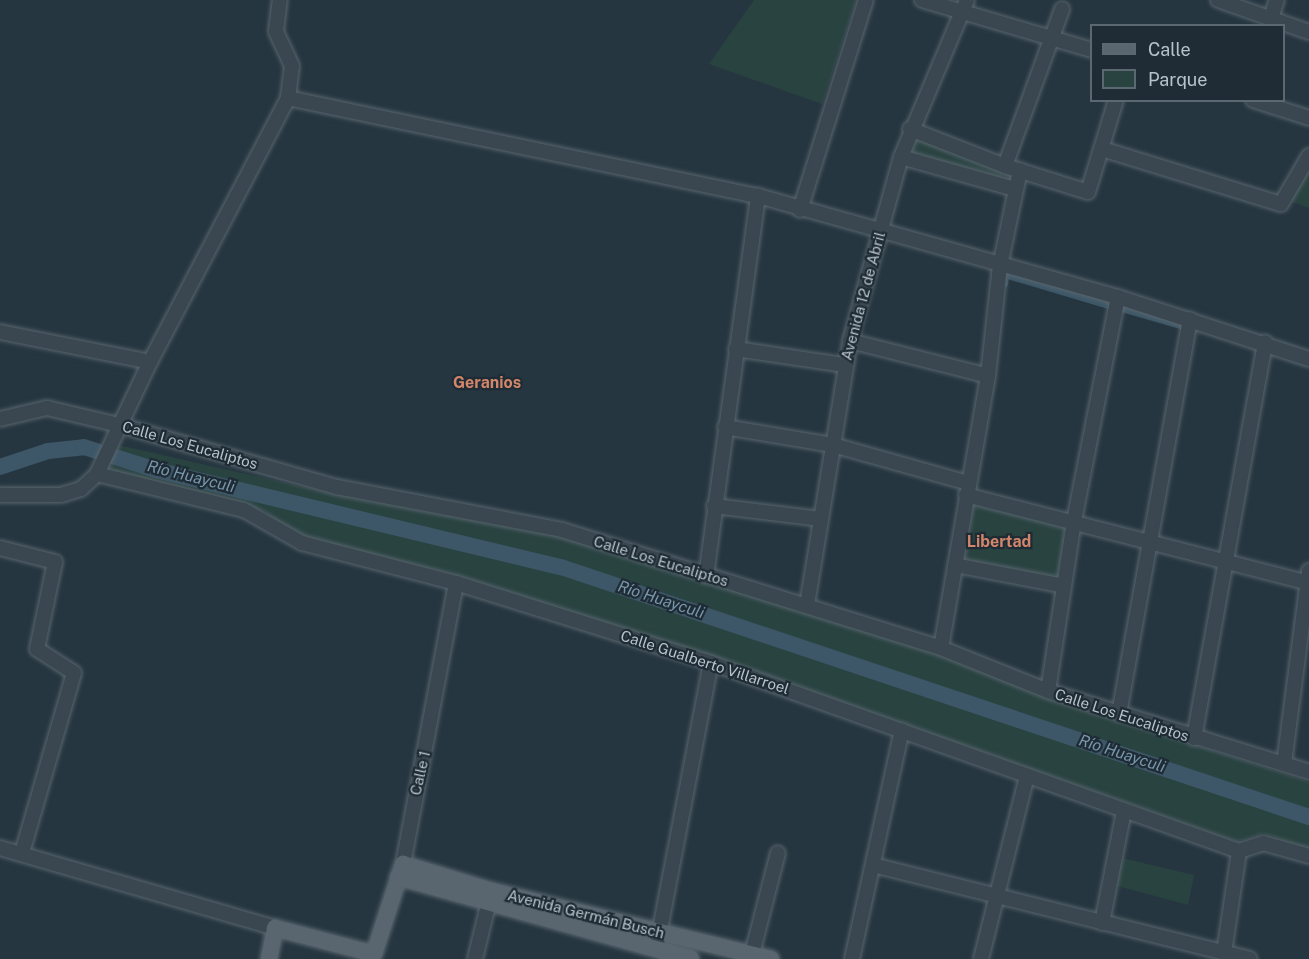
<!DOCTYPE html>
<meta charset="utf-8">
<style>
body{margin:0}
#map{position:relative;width:1309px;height:959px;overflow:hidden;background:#263640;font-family:"Public Sans",sans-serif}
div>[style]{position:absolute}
.green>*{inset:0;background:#294341}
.canal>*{height:9px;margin:-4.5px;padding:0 4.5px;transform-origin:4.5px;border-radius:4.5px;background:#3d5768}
.river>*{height:16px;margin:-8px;padding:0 8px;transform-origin:8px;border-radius:8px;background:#3d5768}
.roads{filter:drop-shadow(0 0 2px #58656d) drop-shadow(0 0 2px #58656d)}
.minor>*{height:14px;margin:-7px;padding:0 7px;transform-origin:7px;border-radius:7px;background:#3b4750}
.major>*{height:16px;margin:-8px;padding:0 8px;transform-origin:8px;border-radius:8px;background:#596670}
span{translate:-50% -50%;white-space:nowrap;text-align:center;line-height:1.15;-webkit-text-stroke:4.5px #1f2c35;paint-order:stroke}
.street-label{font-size:15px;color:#b7c2ca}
.neighbourhood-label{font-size:16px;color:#d2866a;font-weight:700}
.water-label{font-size:16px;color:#7997ac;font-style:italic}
.legend{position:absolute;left:1090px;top:24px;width:195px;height:78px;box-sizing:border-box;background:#1f2c35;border:2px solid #5c6871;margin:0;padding:8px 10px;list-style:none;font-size:18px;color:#b7c2ca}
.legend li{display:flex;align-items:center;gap:12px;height:30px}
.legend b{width:30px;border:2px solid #5c6871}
</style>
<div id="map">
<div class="green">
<div style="clip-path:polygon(754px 0,856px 0,822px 104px,709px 64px)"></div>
<div style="clip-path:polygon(916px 138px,1003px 171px,1000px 179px,911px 154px)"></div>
<div style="clip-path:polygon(1309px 169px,1309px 208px,1290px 201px)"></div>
<div style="clip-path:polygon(118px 445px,348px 497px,557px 536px,940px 654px,1046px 697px,1309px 782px,1309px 849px,1263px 833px,1237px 842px,789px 683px,454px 574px,297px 539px,266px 512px,106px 470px)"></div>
<div style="clip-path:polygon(972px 505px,1066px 526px,1058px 579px,964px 560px)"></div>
<div style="clip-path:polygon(1122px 858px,1194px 875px,1188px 905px,1114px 885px)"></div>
</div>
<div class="canal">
<div style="left:1003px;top:283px;width:10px;rotate:-84deg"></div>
<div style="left:1004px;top:273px;width:113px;rotate:16.5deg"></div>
<div style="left:1121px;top:307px;width:66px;rotate:15.9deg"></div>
</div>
<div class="river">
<div style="left:0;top:467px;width:51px;rotate:-18.4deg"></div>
<div style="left:48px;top:451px;width:36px;rotate:-6deg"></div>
<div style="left:84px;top:447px;width:76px;rotate:17.7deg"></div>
<div style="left:156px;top:470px;width:416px;rotate:13.5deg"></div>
<div style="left:561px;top:567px;width:789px;rotate:18.48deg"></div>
</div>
<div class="roads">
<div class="minor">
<div style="left:922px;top:0;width:177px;rotate:16.4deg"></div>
<div style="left:1218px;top:0;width:96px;rotate:19.4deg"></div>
<div style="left:1271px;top:18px;width:19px;rotate:-72deg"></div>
<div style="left:288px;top:98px;width:480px;rotate:11.8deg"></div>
<div style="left:758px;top:196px;width:374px;rotate:15.7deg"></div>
<div style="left:1118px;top:297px;width:201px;rotate:18deg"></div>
<div style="left:1253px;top:100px;width:59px;rotate:17.8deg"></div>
<div style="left:910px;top:129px;width:102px;rotate:21.3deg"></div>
<div style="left:1005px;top:166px;width:87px;rotate:17.4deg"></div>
<div style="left:1088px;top:192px;width:96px;rotate:-73.1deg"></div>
<div style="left:1102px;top:149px;width:187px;rotate:17.1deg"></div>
<div style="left:1281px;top:204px;width:56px;rotate:-59.7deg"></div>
<div style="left:901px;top:157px;width:118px;rotate:15.7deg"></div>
<div style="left:1005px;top:166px;width:167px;rotate:-70deg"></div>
<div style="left:800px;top:210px;width:220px;rotate:-72.6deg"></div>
<div style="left:0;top:332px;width:153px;rotate:11.3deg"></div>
<div style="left:850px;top:341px;width:142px;rotate:14.2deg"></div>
<div style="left:736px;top:349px;width:110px;rotate:8.4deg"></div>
<div style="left:0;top:419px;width:48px;rotate:-13.2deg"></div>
<div style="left:47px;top:408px;width:74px;rotate:13.3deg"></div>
<div style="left:119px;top:425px;width:227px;rotate:15.9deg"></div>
<div style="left:337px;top:487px;width:229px;rotate:10.8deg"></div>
<div style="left:562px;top:530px;width:397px;rotate:17.3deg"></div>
<div style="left:941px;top:648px;width:115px;rotate:21.9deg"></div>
<div style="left:1048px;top:691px;width:273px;rotate:17.2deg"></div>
<div style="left:725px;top:427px;width:109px;rotate:9.5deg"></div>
<div style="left:833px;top:445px;width:140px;rotate:15.7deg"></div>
<div style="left:97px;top:474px;width:151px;rotate:13.8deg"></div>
<div style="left:244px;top:510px;width:67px;rotate:29.6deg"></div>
<div style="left:302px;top:543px;width:159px;rotate:14.6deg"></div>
<div style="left:456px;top:583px;width:267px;rotate:17.4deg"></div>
<div style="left:711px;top:663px;width:560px;rotate:19.6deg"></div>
<div style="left:1239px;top:851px;width:25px;rotate:-18deg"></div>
<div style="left:1263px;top:843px;width:48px;rotate:15.8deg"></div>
<div style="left:0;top:495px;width:61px"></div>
<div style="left:61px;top:495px;width:21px;rotate:-17deg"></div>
<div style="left:81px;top:489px;width:22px;rotate:-43deg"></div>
<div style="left:97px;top:474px;width:124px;rotate:-64.7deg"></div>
<div style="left:150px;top:362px;width:298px;rotate:-62.4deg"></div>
<div style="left:288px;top:98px;width:32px;rotate:-83deg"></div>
<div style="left:292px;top:66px;width:38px;rotate:-115deg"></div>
<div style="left:276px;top:31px;width:31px;rotate:-83deg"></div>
<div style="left:966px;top:495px;width:354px;rotate:14.4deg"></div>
<div style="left:714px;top:506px;width:108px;rotate:6.9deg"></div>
<div style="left:0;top:548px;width:57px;rotate:14.3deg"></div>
<div style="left:55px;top:562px;width:89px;rotate:101.7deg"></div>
<div style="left:37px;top:649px;width:44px;rotate:33deg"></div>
<div style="left:74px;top:673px;width:187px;rotate:106.1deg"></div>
<div style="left:955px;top:565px;width:111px;rotate:10.9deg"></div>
<div style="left:706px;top:576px;width:384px;rotate:-82.2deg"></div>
<div style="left:807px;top:605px;width:267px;rotate:-80.7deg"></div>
<div style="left:850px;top:341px;width:191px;rotate:-74.5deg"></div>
<div style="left:901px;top:157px;width:170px;rotate:-67.2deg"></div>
<div style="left:941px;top:648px;width:276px;rotate:-80.2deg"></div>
<div style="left:988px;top:376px;width:111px;rotate:-83.8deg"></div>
<div style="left:1000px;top:266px;width:98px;rotate:-78.2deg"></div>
<div style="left:1048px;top:691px;width:172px;rotate:-81.3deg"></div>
<div style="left:1074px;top:521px;width:228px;rotate:-78.9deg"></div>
<div style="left:1119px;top:714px;width:401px;rotate:-79.8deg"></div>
<div style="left:1194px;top:738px;width:402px;rotate:-79.8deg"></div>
<div style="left:1284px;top:764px;width:195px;rotate:-82.6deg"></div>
<div style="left:0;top:848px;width:286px;rotate:16.2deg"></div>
<div style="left:403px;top:864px;width:286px;rotate:-79.3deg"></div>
<div style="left:873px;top:865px;width:388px;rotate:14deg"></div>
<div style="left:1102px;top:923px;width:114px;rotate:-78.9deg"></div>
<div style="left:658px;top:940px;width:282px;rotate:-79.2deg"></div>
<div style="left:1224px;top:953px;width:103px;rotate:-81.6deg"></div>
<div style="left:752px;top:954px;width:104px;rotate:-75.6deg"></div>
<div style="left:475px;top:959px;width:68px;rotate:-76.4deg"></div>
<div style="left:852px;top:959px;width:234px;rotate:-77.7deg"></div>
<div style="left:981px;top:959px;width:189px;rotate:-75.9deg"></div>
</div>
<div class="major">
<div style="left:398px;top:877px;width:304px;rotate:15.6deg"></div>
<div style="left:269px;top:959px;width:32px;rotate:-79deg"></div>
<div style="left:275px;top:928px;width:102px;rotate:14.7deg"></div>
<div style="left:374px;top:954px;width:95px;rotate:-72.1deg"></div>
<div style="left:403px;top:864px;width:93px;rotate:16.9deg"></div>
<div style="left:492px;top:891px;width:287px;rotate:13.7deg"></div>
</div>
</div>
<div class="street-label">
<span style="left:863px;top:296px;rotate:-75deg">Avenida 12 de Abril</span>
<span style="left:190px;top:445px;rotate:16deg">Calle Los Eucaliptos</span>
<span style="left:661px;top:561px;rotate:17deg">Calle Los Eucaliptos</span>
<span style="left:705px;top:662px;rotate:18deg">Calle Gualberto Villarroel</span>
<span style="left:1122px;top:715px;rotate:18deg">Calle Los Eucaliptos</span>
<span style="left:420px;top:773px;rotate:-77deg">Calle 1</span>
<span style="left:586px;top:914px;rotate:14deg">Avenida Germán Busch</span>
</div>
<div class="neighbourhood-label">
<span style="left:487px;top:383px">Geranios</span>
<span style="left:999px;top:542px">Libertad</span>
</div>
<div class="water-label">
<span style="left:191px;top:477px;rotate:14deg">Río Huayculi</span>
<span style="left:661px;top:600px;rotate:18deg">Río Huayculi</span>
<span style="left:1122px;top:754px;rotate:18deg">Río Huayculi</span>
</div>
<ul class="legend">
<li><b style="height:8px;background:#596670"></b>Calle</li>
<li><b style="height:16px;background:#294341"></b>Parque</li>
</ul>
</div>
